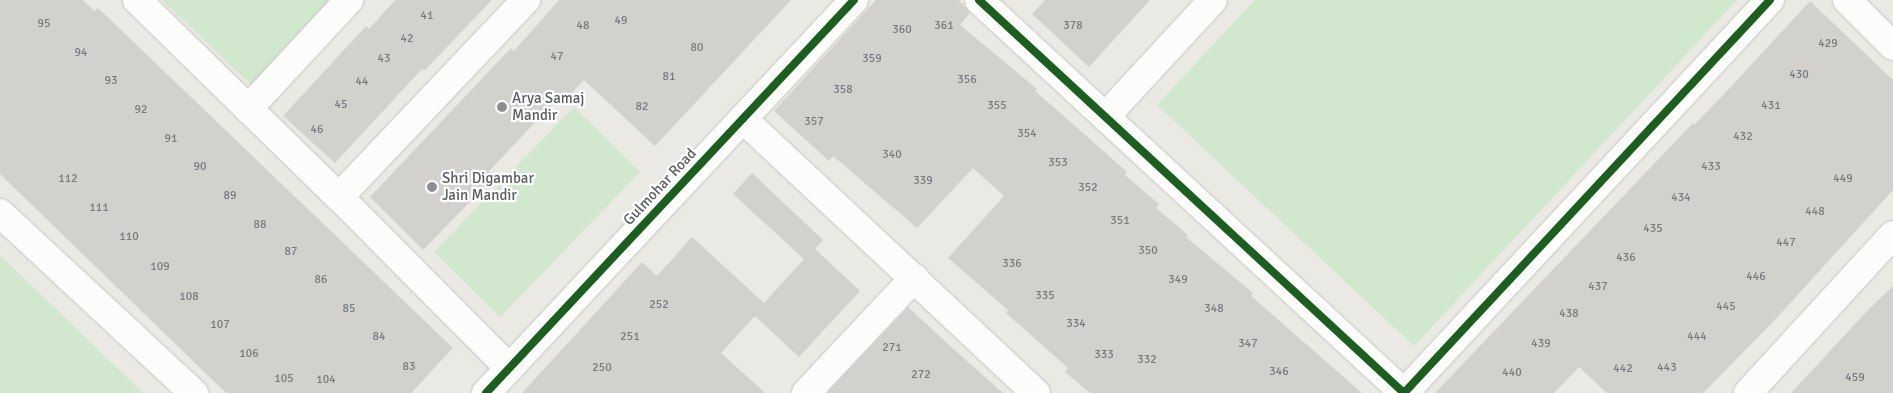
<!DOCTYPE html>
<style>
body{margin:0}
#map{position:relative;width:1893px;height:393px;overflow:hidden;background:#eae9e4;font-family:Signika,sans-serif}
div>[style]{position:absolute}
.green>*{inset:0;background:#d1e7ce}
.building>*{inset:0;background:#d2d1ce}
.roads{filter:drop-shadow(0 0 1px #c6c6c4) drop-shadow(0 0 1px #c6c6c4)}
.minor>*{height:28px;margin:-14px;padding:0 14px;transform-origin:14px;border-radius:14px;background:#fcfcfb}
.cycleway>*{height:8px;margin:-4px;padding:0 4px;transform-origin:4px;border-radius:4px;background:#1b5e20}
.dots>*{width:14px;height:14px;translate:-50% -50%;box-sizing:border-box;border:2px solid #fff;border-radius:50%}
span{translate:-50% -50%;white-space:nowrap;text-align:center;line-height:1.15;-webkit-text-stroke:4.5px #fff;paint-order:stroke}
.number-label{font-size:12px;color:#787b7e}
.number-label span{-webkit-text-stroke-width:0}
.poi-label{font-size:15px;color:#595d62}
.left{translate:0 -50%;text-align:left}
.street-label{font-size:15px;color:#595d62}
</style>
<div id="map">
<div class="green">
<div style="clip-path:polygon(162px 0,348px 0,261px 94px)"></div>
<div style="clip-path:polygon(1255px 0,1737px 0,1414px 346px,1157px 105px)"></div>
<div style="clip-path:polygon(574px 107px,640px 172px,500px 317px,434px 252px)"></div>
<div style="clip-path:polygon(0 255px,143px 393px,0 393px)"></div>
</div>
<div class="building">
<div style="clip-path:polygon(0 0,83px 0,94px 11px,98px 8px,453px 348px,411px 393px,226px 393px,0 174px)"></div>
<div style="clip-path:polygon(395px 0,492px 0,424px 71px,422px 69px,335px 163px,283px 116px,366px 26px,369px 29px)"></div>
<div style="clip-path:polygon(559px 0,791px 0,655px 146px,584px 80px,570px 95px,565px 91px,489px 171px,495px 176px,423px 250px,370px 197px,511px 48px,514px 51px)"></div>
<div style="clip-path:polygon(876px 0,959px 0,970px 13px,960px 25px,1037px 89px,1035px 91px,1066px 118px,1127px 172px,1125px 175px,1159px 204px,1156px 208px,1188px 235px,1186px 237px,1253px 293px,1251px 296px,1362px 393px,1090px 393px,1065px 372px,1068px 368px,1006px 313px,1008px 310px,948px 258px,1004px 196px,973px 168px,917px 228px,833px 156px,829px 161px,774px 111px)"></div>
<div style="clip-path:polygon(1045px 0,1150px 0,1089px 67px,1032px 14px)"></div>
<div style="clip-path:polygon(1810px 1px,1893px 80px,1893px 190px,1774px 321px,1703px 393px,1607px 393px,1579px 367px,1554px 393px,1435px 393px,1693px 123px,1694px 125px,1727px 91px)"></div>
<div style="clip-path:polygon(752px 173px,823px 240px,815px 249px,860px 291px,799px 357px,755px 316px,721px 353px,765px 393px,522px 393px,642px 262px,657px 276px,692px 237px,764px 303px,804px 259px,733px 194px)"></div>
<div style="clip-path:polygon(1893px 286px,1893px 393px,1791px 393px,1867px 311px)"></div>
<div style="clip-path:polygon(908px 307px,949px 345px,1003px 393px,827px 393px)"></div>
</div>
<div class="roads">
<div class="minor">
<div style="left:137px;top:0;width:282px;rotate:44.3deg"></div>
<div style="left:979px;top:0;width:579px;rotate:42.76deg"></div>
<div style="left:1404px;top:393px;width:537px;rotate:-47.04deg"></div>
<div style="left:1847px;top:0;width:65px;rotate:45deg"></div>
<div style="left:248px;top:109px;width:149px;rotate:-47.2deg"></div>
<div style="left:1105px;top:117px;width:159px;rotate:-47.3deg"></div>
<div style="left:743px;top:119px;width:401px;rotate:43.1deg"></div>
<div style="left:0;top:213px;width:265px;rotate:42.9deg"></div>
<div style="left:509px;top:368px;width:241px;rotate:-134.8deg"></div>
<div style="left:339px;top:197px;width:272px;rotate:-46.5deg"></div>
<div style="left:486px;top:393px;width:538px;rotate:-46.88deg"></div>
<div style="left:806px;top:393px;width:158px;rotate:-46.8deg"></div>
<div style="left:1748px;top:393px;width:214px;rotate:-47.5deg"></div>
</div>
</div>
<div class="cycleway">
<div style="left:979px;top:0;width:579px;rotate:42.76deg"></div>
<div style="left:1404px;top:393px;width:537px;rotate:-47.04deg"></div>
<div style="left:486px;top:393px;width:538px;rotate:-46.88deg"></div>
</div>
<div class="dots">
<div style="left:502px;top:107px;background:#8c8e90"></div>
<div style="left:432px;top:187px;background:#8c8e90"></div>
</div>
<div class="number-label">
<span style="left:427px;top:16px">41</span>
<span style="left:621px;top:21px">49</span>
<span style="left:44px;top:24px">95</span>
<span style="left:583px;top:26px">48</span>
<span style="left:944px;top:26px">361</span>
<span style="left:1073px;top:26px">378</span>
<span style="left:902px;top:30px">360</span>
<span style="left:407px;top:39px">42</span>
<span style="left:1828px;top:44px">429</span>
<span style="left:697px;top:48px">80</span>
<span style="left:81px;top:53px">94</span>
<span style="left:557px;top:57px">47</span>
<span style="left:384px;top:59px">43</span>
<span style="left:872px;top:59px">359</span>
<span style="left:1799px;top:75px">430</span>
<span style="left:669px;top:77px">81</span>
<span style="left:967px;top:80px">356</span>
<span style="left:111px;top:81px">93</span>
<span style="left:362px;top:82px">44</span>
<span style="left:843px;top:90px">358</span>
<span style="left:341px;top:105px">45</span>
<span style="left:997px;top:106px">355</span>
<span style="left:1771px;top:106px">431</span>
<span style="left:642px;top:107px">82</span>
<span style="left:141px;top:110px">92</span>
<span style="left:814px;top:122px">357</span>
<span style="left:317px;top:130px">46</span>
<span style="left:1027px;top:134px">354</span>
<span style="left:1743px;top:137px">432</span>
<span style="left:171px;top:139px">91</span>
<span style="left:892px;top:155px">340</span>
<span style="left:1058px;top:163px">353</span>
<span style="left:200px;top:167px">90</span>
<span style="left:1711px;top:167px">433</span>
<span style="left:68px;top:179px">112</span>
<span style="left:1843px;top:179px">449</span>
<span style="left:923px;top:181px">339</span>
<span style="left:1088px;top:188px">352</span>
<span style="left:230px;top:196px">89</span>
<span style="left:1681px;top:198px">434</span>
<span style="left:99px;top:208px">111</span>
<span style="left:1815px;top:212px">448</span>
<span style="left:1120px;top:221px">351</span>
<span style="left:260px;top:225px">88</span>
<span style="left:1653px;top:229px">435</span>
<span style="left:129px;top:237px">110</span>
<span style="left:1786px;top:243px">447</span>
<span style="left:1148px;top:251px">350</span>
<span style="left:291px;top:252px">87</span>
<span style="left:1626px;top:258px">436</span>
<span style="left:1012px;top:264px">336</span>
<span style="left:160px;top:267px">109</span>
<span style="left:1756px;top:277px">446</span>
<span style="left:321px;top:280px">86</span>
<span style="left:1178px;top:280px">349</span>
<span style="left:1598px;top:287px">437</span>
<span style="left:1045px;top:296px">335</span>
<span style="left:189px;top:297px">108</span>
<span style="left:659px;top:305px">252</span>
<span style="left:1726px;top:307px">445</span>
<span style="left:349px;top:309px">85</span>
<span style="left:1214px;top:309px">348</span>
<span style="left:1569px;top:314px">438</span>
<span style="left:1076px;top:324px">334</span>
<span style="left:220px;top:325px">107</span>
<span style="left:379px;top:337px">84</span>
<span style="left:630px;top:337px">251</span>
<span style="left:1697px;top:337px">444</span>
<span style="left:1248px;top:344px">347</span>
<span style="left:1541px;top:344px">439</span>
<span style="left:892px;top:348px">271</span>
<span style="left:249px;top:354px">106</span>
<span style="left:1104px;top:355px">333</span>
<span style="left:1147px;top:360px">332</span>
<span style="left:409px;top:367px">83</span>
<span style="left:602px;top:368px">250</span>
<span style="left:1667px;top:368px">443</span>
<span style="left:1623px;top:369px">442</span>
<span style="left:1279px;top:372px">346</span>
<span style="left:1512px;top:373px">440</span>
<span style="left:921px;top:375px">272</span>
<span style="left:1855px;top:378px">459</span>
<span style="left:284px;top:379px">105</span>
<span style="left:326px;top:380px">104</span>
</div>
<div class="poi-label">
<span class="left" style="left:512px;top:107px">Arya Samaj<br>Mandir</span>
<span class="left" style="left:442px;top:187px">Shri Digambar<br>Jain Mandir</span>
</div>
<div class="street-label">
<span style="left:660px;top:187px;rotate:-47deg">Gulmohar Road</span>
</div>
</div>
